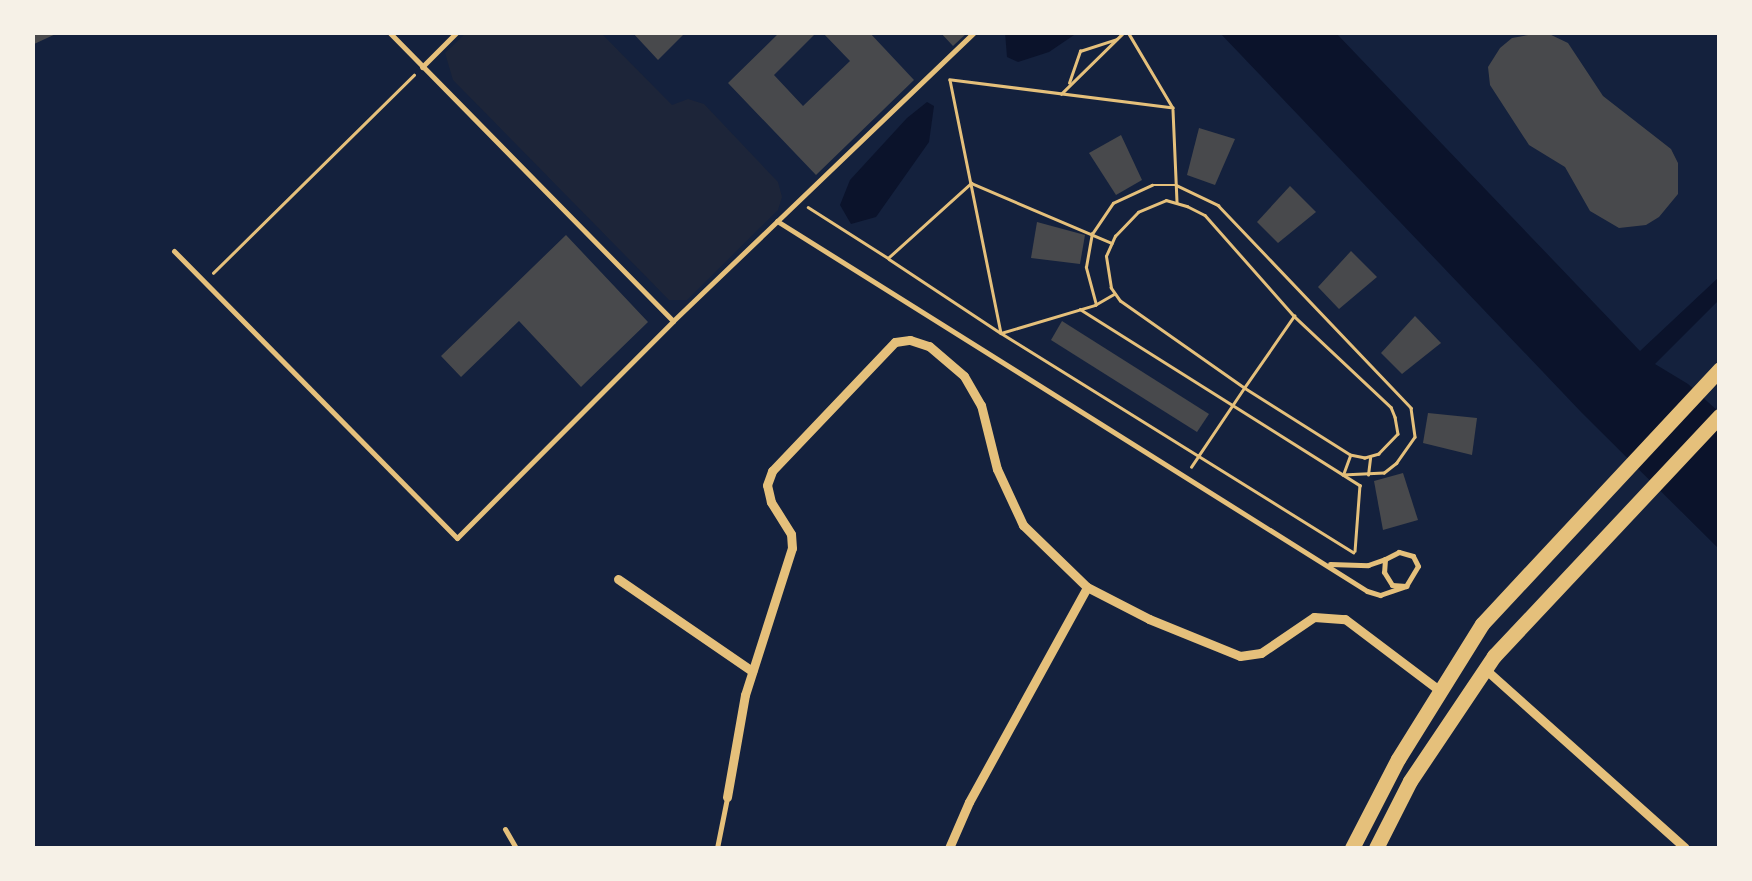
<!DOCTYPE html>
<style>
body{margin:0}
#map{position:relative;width:1752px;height:881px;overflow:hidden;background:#14213d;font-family:Lora,serif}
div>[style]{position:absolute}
.green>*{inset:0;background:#1d2539}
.water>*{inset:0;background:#0b132b}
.building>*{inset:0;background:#48494c}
.path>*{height:2.5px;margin:-1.25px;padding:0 1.25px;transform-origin:1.25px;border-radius:1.25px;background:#e5c07b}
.service>*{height:5px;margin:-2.5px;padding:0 2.5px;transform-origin:2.5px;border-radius:2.5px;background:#e5c07b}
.minor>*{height:9px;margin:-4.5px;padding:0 4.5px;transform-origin:4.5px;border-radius:4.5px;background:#e5c07b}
.trunk>*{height:15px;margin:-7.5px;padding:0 7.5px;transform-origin:7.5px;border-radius:7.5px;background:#e5c07b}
span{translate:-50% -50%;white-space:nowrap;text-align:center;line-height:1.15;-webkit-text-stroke:10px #f6f1e7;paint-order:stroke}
.frame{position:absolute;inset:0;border:35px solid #f6f1e7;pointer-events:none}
</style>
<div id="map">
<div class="green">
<div style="clip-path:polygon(467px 32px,601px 33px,672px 105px,688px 99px,704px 104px,778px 182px,782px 197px,778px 210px,687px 300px,669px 300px,453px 80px,445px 53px)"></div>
</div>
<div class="water">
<div style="clip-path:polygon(1005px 32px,1077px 32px,1077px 33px,1049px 52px,1018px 62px,1007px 57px)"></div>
<div style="clip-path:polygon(1220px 33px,1336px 33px,1640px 351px,1719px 277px,1719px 300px,1655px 364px,1688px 384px,1719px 412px,1719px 549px,1582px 413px)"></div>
<div style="clip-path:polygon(927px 102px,934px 106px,929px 142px,876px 217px,851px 224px,840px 205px,850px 180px,907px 118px)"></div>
</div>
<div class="building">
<div style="clip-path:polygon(32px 32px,60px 32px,32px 45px)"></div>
<div style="clip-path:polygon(632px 32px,686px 32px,658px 60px)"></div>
<div style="clip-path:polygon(780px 32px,817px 32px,774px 75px,803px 106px,850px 61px,822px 32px,869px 32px,914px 80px,816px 175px,728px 83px)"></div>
<div style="clip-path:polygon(940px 32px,968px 32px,953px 46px)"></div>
<div style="clip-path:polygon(1545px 32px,1568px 43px,1603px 96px,1671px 149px,1678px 163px,1678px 194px,1659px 217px,1646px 225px,1619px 228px,1590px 211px,1565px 167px,1529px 145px,1490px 85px,1488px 67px,1500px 48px,1512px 38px)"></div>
<div style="clip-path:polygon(1199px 128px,1235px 139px,1215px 185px,1187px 175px)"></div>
<div style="clip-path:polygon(1121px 135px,1142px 180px,1116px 195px,1089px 153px)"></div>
<div style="clip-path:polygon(1290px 186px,1316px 212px,1278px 243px,1257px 222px)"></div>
<div style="clip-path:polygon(1037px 222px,1085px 235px,1080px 264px,1031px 258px)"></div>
<div style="clip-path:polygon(566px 235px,648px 322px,581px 387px,519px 321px,461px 377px,441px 356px)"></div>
<div style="clip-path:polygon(1351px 251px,1377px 277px,1339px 309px,1318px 287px)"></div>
<div style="clip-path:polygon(1415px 316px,1441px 343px,1402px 374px,1381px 353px)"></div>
<div style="clip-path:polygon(1062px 321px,1209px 414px,1197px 432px,1051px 340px)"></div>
<div style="clip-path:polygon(1428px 413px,1477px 418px,1472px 455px,1423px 443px)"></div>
<div style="clip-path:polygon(1403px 473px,1418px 520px,1383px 530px,1374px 481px)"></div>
</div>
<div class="path">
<div style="left:1128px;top:32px;width:88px;rotate:59.4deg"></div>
<div style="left:1173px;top:108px;width:225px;rotate:-172.8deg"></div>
<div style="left:950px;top:80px;width:258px;rotate:78.6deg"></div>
<div style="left:1001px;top:333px;width:415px;rotate:31.9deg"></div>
<div style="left:1069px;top:83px;width:34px;rotate:-71deg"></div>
<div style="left:1080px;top:51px;width:38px;rotate:-18deg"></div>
<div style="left:1061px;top:94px;width:88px;rotate:-44.5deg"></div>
<div style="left:1173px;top:110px;width:92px;rotate:87.5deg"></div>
<div style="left:808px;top:207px;width:95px;rotate:32.5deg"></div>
<div style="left:888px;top:258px;width:112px;rotate:-42.1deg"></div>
<div style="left:971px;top:183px;width:153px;rotate:23.1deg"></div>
<div style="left:889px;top:259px;width:134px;rotate:33.5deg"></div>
<div style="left:1001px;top:333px;width:98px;rotate:-16.6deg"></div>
<div style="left:213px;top:273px;width:282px;rotate:-44.6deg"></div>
<div style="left:1115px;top:294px;width:22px;rotate:150deg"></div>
<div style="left:1096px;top:305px;width:39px;rotate:-105deg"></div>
<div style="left:1086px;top:267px;width:34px;rotate:-80deg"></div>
<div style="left:1092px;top:234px;width:37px;rotate:-56deg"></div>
<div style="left:1113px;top:203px;width:43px;rotate:-24.8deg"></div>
<div style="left:1152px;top:185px;width:24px"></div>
<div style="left:1176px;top:185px;width:47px;rotate:25.5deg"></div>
<div style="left:1218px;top:205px;width:280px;rotate:46.4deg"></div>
<div style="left:1411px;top:408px;width:29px;rotate:82deg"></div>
<div style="left:1415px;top:437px;width:32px;rotate:125deg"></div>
<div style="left:1397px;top:463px;width:16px;rotate:142deg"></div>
<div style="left:1384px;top:473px;width:41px;rotate:177.2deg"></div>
<div style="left:1343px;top:475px;width:20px;rotate:-70deg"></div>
<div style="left:1080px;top:309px;width:331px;rotate:32.2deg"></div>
<div style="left:1360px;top:485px;width:66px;rotate:94.3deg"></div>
<div style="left:1191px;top:467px;width:14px;rotate:-56deg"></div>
<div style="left:1199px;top:455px;width:81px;rotate:-56.1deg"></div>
<div style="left:1244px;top:388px;width:88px;rotate:-55.2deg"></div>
<div style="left:1294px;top:316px;width:133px;rotate:43.2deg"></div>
<div style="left:1391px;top:407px;width:11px;rotate:68deg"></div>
<div style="left:1395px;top:417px;width:17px;rotate:80deg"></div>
<div style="left:1398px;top:434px;width:28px;rotate:134deg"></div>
<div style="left:1379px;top:454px;width:15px;rotate:164deg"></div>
<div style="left:1365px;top:458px;width:15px;rotate:-169deg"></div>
<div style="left:1350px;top:455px;width:125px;rotate:-147.7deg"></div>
<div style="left:1244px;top:388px;width:151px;rotate:-144.9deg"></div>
<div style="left:1120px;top:301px;width:16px;rotate:-125deg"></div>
<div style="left:1111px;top:288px;width:32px;rotate:-99deg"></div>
<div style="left:1106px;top:256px;width:22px;rotate:-66deg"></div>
<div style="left:1115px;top:236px;width:33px;rotate:-46deg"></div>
<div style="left:1138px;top:212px;width:30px;rotate:-23deg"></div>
<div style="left:1166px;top:200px;width:22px;rotate:16deg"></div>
<div style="left:1187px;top:206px;width:20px;rotate:27deg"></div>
<div style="left:1205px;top:215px;width:135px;rotate:48.6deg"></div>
<div style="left:1368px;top:475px;width:17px;rotate:-83deg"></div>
</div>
<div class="service">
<div style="left:389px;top:32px;width:405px;rotate:45.5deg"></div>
<div style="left:422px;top:67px;width:49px;rotate:-45deg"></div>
<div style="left:777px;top:221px;width:696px;rotate:32.09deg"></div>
<div style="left:1367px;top:591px;width:14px;rotate:17deg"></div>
<div style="left:1380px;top:595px;width:28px;rotate:-19deg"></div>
<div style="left:1406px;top:586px;width:23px;rotate:-59deg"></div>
<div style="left:1418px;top:566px;width:11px;rotate:-117deg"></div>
<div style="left:1413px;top:556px;width:15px;rotate:-164deg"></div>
<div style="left:1399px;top:552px;width:16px;rotate:153deg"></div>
<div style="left:1385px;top:559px;width:13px;rotate:94deg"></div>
<div style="left:1384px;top:572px;width:15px;rotate:58deg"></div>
<div style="left:1392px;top:585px;width:14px;rotate:4deg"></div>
<div style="left:174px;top:251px;width:403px;rotate:45.4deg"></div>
<div style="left:457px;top:538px;width:306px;rotate:-45.1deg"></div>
<div style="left:673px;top:321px;width:417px;rotate:-43.8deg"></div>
<div style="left:1330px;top:564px;width:38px;rotate:2deg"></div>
<div style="left:1368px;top:565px;width:18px;rotate:-19deg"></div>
<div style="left:505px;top:829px;width:22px;rotate:60deg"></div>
<div style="left:717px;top:848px;width:51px;rotate:-78.7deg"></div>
</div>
<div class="minor">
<div style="left:618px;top:579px;width:163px;rotate:34.5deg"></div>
<div style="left:1485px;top:669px;width:268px;rotate:41.8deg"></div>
<div style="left:727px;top:797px;width:104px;rotate:-80deg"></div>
<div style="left:745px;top:695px;width:154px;rotate:-72.3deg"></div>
<div style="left:792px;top:548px;width:14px;rotate:-94deg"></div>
<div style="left:791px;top:534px;width:38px;rotate:-122deg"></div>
<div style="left:771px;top:502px;width:17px;rotate:-103deg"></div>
<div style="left:767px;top:485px;width:15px;rotate:-70deg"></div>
<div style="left:772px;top:471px;width:178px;rotate:-46.4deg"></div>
<div style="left:895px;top:342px;width:15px;rotate:-8deg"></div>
<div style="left:910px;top:340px;width:20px;rotate:18deg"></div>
<div style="left:929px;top:346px;width:46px;rotate:40.6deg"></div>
<div style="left:964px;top:376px;width:34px;rotate:60deg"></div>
<div style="left:981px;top:405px;width:66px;rotate:76deg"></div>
<div style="left:997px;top:469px;width:62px;rotate:65.1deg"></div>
<div style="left:1023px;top:525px;width:89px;rotate:44.1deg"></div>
<div style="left:1087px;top:587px;width:70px;rotate:27.3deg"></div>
<div style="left:1149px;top:619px;width:98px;rotate:22.1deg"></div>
<div style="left:1240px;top:656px;width:21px;rotate:-8deg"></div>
<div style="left:1261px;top:653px;width:64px;rotate:-34.2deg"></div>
<div style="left:1314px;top:617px;width:31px;rotate:4deg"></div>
<div style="left:1345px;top:619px;width:118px;rotate:37.1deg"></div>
<div style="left:949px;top:848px;width:50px;rotate:-66.5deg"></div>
<div style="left:969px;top:802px;width:245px;rotate:-61.2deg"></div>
</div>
<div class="trunk">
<div style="left:1352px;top:848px;width:100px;rotate:-62.7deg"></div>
<div style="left:1398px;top:759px;width:159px;rotate:-58.1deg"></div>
<div style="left:1482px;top:624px;width:349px;rotate:-47deg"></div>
<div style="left:1376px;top:848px;width:75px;rotate:-63.1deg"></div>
<div style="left:1410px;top:781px;width:151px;rotate:-56.1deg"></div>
<div style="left:1494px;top:656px;width:330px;rotate:-46.8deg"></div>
</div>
<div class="frame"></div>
</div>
